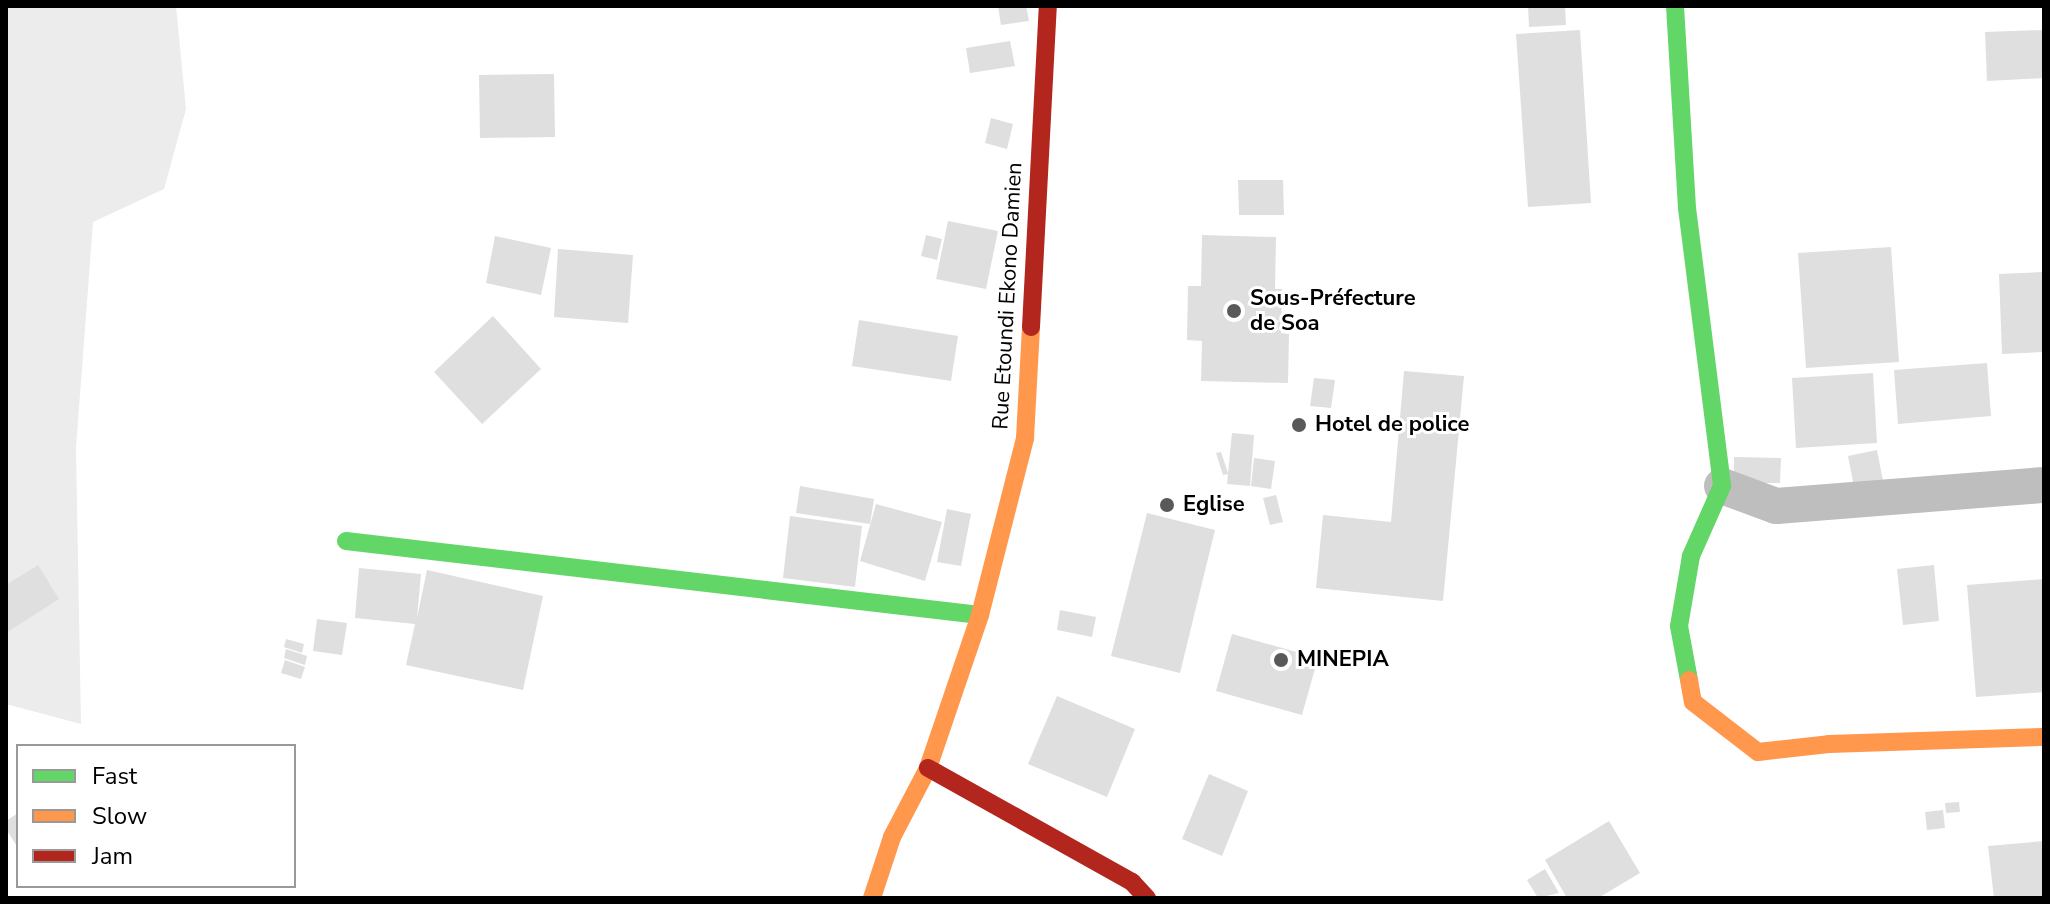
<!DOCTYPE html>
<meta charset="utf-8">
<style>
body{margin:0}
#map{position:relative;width:2050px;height:904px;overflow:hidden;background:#fff;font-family:"Nunito Sans",sans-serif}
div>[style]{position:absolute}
.green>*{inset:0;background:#ececec}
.building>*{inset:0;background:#dfdfdf}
.street>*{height:36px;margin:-18px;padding:0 18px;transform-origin:18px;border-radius:18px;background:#bebebe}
.fast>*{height:18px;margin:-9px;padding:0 9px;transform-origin:9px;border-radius:9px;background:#63d668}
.slow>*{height:18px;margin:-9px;padding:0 9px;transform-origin:9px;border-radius:9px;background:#ff974d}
.jam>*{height:18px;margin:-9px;padding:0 9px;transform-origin:9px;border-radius:9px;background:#b3261e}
.dots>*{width:22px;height:22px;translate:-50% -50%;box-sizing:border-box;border:4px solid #fff;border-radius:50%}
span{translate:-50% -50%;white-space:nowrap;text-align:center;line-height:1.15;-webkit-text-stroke:6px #fff;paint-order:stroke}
.street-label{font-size:22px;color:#000}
.poi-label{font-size:22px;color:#000;font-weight:700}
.left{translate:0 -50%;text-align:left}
.frame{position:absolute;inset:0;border:8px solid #000;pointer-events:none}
.legend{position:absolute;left:16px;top:744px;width:280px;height:144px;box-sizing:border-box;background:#fff;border:2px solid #999;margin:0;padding:10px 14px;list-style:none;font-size:24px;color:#000}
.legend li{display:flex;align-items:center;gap:16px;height:40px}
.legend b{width:40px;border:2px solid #999}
</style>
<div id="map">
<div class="green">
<div style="clip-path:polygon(6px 6px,176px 6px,186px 109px,164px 189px,93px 222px,76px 448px,81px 724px,6px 704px)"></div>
</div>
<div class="building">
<div style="clip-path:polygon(998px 6px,1026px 6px,1029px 21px,1001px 25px)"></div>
<div style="clip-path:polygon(1528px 6px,1565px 6px,1566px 25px,1529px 27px)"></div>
<div style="clip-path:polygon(1580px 30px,1591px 203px,1528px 207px,1516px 34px)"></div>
<div style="clip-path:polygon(2044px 30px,2044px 78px,1987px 81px,1985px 32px)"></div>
<div style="clip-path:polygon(1010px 41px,1015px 66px,970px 73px,966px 48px)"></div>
<div style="clip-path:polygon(554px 74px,555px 137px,480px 138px,479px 75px)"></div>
<div style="clip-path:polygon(991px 118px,1013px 124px,1007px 149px,985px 143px)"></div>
<div style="clip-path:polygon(1238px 180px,1283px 180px,1284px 215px,1239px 215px)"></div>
<div style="clip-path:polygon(948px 221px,998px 231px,986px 289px,936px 279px)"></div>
<div style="clip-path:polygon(926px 235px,942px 239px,937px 260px,921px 256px)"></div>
<div style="clip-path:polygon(1202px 235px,1276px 237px,1275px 289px,1282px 289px,1281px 333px,1289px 334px,1288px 383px,1201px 381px,1202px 341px,1187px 340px,1188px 286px,1201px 286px)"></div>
<div style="clip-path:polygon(495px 236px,551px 248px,541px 295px,486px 283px)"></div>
<div style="clip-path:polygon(1891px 247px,1899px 362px,1806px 368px,1798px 253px)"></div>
<div style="clip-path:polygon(558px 249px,633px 255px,628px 323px,554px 317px)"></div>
<div style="clip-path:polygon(2044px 272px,2044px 352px,2002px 354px,1999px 274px)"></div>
<div style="clip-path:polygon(493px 316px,541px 369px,482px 424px,434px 372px)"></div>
<div style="clip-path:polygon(859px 320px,958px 336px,951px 381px,852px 366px)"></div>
<div style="clip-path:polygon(1987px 363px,1991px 416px,1898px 424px,1894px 370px)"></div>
<div style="clip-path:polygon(1404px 371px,1464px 376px,1443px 601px,1316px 588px,1323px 515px,1391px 522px)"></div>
<div style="clip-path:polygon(1873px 373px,1877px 443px,1796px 448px,1792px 378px)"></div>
<div style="clip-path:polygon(1314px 378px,1335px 380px,1331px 408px,1310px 406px)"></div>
<div style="clip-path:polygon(1232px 433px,1254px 435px,1250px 486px,1227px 484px,1228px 474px,1223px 475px,1216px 453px,1221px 452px,1228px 473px)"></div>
<div style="clip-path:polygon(1877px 450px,1883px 481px,1854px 487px,1848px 456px)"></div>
<div style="clip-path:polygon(1734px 457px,1781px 458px,1780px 483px,1734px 483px)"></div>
<div style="clip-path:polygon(1254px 458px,1275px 461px,1271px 489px,1251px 486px)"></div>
<div style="clip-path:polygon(800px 486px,874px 499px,870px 524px,796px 513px)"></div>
<div style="clip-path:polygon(1276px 495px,1283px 522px,1270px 525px,1263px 498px)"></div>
<div style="clip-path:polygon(876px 504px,942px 522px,925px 581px,860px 561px)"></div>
<div style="clip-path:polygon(947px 509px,971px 514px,961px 566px,937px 562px)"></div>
<div style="clip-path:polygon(1147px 513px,1215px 530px,1180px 673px,1111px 656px)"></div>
<div style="clip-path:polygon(790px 516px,862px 526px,855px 587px,783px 578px)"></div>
<div style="clip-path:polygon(38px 565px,59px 599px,6px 633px,6px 585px)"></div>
<div style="clip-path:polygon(1934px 565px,1939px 621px,1903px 625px,1897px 569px)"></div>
<div style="clip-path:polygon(359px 568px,421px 574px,417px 618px,427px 570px,543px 596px,523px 690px,406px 665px,415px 624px,355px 618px)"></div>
<div style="clip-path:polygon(2044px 579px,2044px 692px,1976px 697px,1967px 585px)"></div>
<div style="clip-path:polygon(1060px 610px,1096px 617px,1092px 637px,1057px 630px)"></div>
<div style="clip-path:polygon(317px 619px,347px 623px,342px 655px,313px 651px)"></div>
<div style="clip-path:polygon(1232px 634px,1318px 658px,1302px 715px,1216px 691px)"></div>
<div style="clip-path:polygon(286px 639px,304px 644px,302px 653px,284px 647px)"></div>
<div style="clip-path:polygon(286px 649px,307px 656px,305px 665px,284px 658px)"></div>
<div style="clip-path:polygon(285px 660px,305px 667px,301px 679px,281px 673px)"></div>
<div style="clip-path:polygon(1057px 696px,1135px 729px,1107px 797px,1028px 764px)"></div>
<div style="clip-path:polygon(1209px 774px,1248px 791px,1222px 856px,1182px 839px)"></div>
<div style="clip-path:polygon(1959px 802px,1960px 812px,1946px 813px,1945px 803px)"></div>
<div style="clip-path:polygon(1943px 810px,1945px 828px,1927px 830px,1925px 812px)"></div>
<div style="clip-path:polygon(18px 813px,18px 848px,6px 829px,6px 821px)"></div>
<div style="clip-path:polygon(1609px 821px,1640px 873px,1598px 898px,1567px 898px,1545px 860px)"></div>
<div style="clip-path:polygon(2044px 841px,2044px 898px,1994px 898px,1988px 846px)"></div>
<div style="clip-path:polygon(1545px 869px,1559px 893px,1538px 898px,1527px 880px)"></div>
</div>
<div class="street">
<div style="left:1722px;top:486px;width:58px;rotate:20.3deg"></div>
<div style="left:1776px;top:506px;width:269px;rotate:-4.5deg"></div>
</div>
<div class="fast">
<div style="left:1675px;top:6px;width:202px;rotate:86.6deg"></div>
<div style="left:1687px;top:208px;width:280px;rotate:82.8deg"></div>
<div style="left:1722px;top:486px;width:77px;rotate:113.9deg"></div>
<div style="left:1691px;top:556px;width:71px;rotate:99.7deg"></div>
<div style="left:1679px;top:626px;width:55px;rotate:79.5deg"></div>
<div style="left:346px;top:541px;width:638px;rotate:6.66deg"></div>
</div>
<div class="slow">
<div style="left:1689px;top:680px;width:22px;rotate:80deg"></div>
<div style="left:1693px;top:702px;width:82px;rotate:37.6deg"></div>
<div style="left:1758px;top:752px;width:71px;rotate:-6.4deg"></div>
<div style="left:1829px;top:744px;width:215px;rotate:-1.9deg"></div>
<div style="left:872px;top:898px;width:64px;rotate:-71.8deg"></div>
<div style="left:892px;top:837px;width:78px;rotate:-62.4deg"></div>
<div style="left:928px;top:768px;width:162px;rotate:-71.2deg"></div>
<div style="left:980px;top:615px;width:183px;rotate:-75.7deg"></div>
<div style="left:1025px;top:438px;width:111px;rotate:-86.9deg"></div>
</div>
<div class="jam">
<div style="left:1031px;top:327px;width:321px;rotate:-87deg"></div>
<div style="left:928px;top:768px;width:234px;rotate:29.2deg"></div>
<div style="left:1132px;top:882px;width:22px;rotate:47deg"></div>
</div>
<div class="dots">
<div style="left:1234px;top:311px;background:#595959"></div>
<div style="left:1299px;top:425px;background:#595959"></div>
<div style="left:1167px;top:505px;background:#595959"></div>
<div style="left:1281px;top:660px;background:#595959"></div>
</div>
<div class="street-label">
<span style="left:1008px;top:296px;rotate:-87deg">Rue Etoundi Ekono Damien</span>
</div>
<div class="poi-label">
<span class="left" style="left:1250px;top:311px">Sous-Préfecture<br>de Soa</span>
<span class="left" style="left:1315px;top:425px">Hotel de police</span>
<span class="left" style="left:1183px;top:505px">Eglise</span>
<span class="left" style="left:1297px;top:660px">MINEPIA</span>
</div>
<div class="frame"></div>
<ul class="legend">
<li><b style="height:10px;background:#63d668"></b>Fast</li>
<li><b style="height:10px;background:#ff974d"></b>Slow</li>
<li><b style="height:10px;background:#b3261e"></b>Jam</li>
</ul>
</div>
